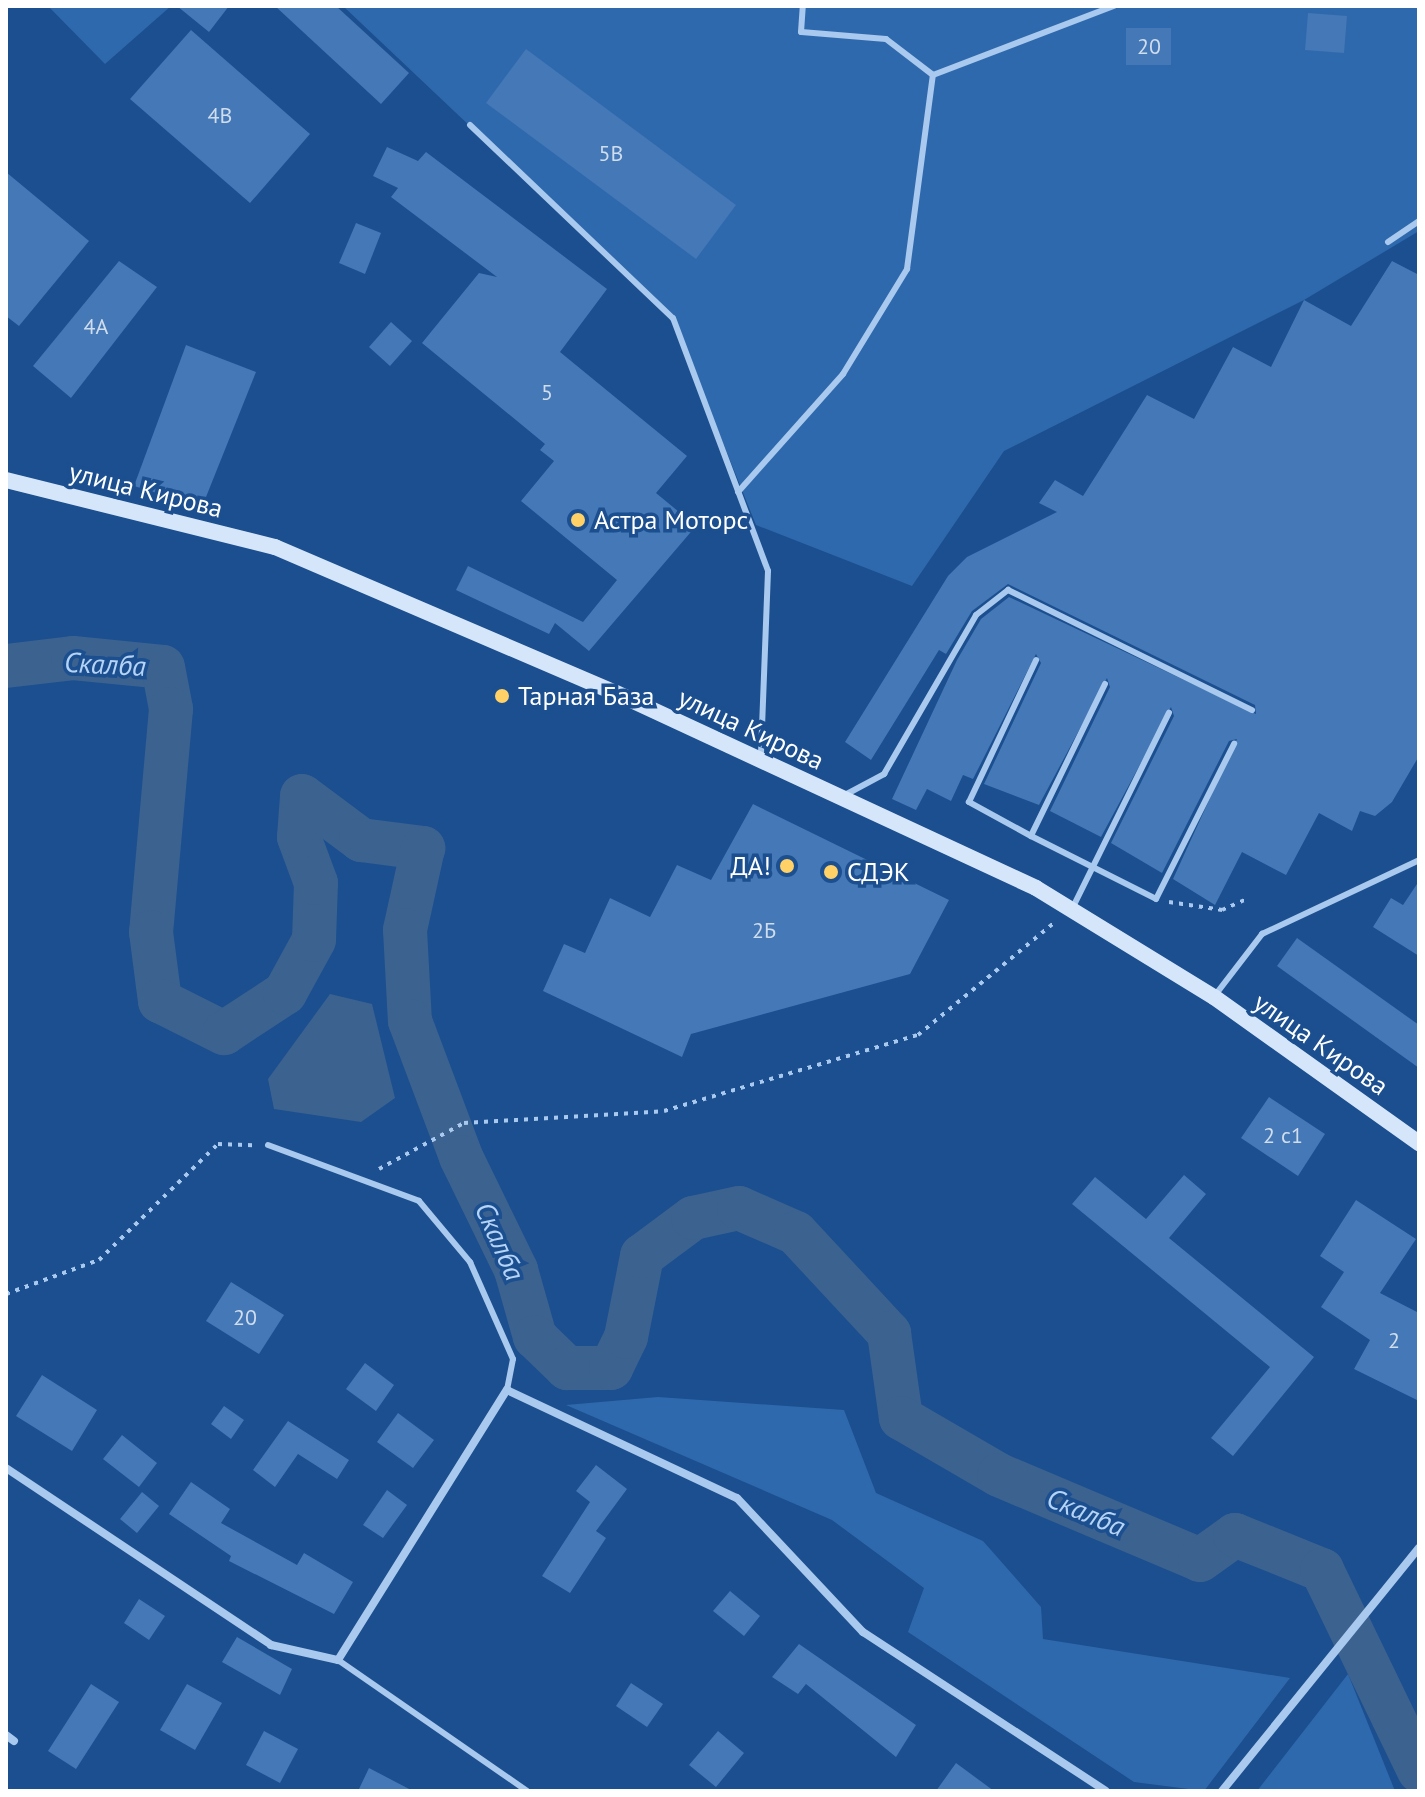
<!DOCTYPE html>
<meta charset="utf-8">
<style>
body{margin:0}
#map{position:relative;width:1425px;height:1797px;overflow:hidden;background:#1b4f8f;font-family:"PT Sans",sans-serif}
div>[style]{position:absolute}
.green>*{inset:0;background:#2e69ad}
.water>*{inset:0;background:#3c6290}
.river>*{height:44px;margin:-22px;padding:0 22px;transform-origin:22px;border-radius:22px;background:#3c6290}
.building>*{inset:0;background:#4478b7}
.path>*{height:4px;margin-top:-2px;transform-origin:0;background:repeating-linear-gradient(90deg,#a9c9ee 0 4px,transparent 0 10px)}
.lane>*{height:6px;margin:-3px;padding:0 3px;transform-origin:3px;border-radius:3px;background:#a9c9ee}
.street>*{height:8px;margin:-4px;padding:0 4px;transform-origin:4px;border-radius:4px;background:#a9c9ee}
.secondary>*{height:16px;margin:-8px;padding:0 8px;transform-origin:8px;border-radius:8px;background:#d6e6fa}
.dots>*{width:22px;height:22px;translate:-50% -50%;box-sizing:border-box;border:4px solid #1b4f8f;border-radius:50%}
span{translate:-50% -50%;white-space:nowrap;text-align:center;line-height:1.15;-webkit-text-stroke:7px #1b4f8f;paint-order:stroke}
.number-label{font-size:22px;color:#d0dded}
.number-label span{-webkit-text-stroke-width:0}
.street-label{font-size:26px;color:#fff}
.poi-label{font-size:26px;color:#fff}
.left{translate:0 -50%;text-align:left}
.right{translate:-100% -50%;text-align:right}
.water-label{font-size:28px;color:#b5d3f5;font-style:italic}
.frame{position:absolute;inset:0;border:8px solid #fff;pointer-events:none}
</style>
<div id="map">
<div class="green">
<div style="clip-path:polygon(48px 6px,171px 6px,105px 64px)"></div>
<div style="clip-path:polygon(343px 6px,1419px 6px,1419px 231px,1304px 300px,1004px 451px,912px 586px,756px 525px,673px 318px)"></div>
<div style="clip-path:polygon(658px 1397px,844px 1410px,876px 1493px,983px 1541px,1041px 1607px,1043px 1639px,1290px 1678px,1204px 1791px,1134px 1782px,908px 1632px,924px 1588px,832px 1520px,566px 1405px)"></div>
<div style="clip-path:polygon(1348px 1674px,1395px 1791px,1257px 1791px)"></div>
</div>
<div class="water">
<div style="clip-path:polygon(330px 994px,372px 1004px,395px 1098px,361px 1122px,274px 1109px,268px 1079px)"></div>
</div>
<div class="river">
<div style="left:6px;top:666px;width:67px;rotate:-6.8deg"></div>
<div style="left:73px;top:658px;width:90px;rotate:5.7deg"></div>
<div style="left:163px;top:667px;width:43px;rotate:79.2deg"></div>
<div style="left:171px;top:709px;width:224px;rotate:95.1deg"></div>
<div style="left:151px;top:932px;width:70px;rotate:82.6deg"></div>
<div style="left:160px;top:1001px;width:72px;rotate:26.6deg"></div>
<div style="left:224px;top:1033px;width:73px;rotate:-33.3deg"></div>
<div style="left:285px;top:993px;width:60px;rotate:-61.3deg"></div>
<div style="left:314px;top:940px;width:57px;rotate:-88deg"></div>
<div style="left:316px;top:883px;width:49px;rotate:-110.3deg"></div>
<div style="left:299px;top:837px;width:41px;rotate:-85.8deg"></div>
<div style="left:302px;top:796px;width:74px;rotate:36.7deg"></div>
<div style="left:361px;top:840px;width:63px;rotate:7.4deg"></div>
<div style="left:423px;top:848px;width:84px;rotate:102.4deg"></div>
<div style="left:405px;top:930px;width:91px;rotate:86.9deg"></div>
<div style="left:410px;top:1021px;width:145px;rotate:69.4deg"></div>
<div style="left:461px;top:1157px;width:126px;rotate:64deg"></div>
<div style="left:516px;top:1270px;width:70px;rotate:74.2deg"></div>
<div style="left:535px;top:1337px;width:45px;rotate:44.1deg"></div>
<div style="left:567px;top:1368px;width:44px"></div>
<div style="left:611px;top:1368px;width:34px;rotate:-64deg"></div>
<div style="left:626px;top:1337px;width:83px;rotate:-78.8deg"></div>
<div style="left:642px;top:1256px;width:64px;rotate:-36.7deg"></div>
<div style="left:693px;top:1218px;width:47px;rotate:-12.3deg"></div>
<div style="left:739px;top:1208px;width:62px;rotate:23.7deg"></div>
<div style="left:796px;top:1233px;width:137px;rotate:47.1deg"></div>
<div style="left:889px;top:1333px;width:86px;rotate:82deg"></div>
<div style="left:901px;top:1418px;width:113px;rotate:30.2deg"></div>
<div style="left:999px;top:1475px;width:218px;rotate:22.9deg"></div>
<div style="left:1200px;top:1560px;width:43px;rotate:-35.5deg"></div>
<div style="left:1235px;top:1535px;width:94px;rotate:21.9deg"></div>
<div style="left:1322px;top:1570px;width:223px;rotate:64.2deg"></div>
</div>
<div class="building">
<div style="clip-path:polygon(177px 6px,229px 6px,209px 32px)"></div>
<div style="clip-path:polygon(275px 6px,336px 6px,409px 73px,381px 104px)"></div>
<div style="clip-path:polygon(1308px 13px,1347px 16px,1344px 53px,1305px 50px)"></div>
<div style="clip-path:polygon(1126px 28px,1171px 28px,1171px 65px,1126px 65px)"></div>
<div style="clip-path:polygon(191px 30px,310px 134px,250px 203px,130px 99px)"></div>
<div style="clip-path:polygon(526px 49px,736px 205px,696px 259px,486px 103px)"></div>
<div style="clip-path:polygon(387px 147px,418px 161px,426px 152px,607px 289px,560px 352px,687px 456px,656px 493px,696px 526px,589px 651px,555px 623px,549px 634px,456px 590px,468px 566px,583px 622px,617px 580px,521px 501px,554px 461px,540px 450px,545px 444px,422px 343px,479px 273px,497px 277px,391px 197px,398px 188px,373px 176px)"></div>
<div style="clip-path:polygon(6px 172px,89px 241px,19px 326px,6px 316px)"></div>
<div style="clip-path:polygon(356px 223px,381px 233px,365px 274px,339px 263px)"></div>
<div style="clip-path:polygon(119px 261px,157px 287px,71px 398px,33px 366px)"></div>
<div style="clip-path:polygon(1392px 261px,1419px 275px,1419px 756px,1392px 802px,1375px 816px,1360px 811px,1352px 831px,1319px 813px,1286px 875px,1242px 852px,1215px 905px,1173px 879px,1237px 739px,1229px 741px,1162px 873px,1111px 843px,1174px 716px,1171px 707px,1101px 837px,1050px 811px,1110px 687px,1107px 678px,1039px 805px,984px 784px,1041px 663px,1036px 654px,973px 779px,963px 775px,951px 801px,927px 789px,916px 810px,892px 799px,957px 660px,981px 619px,1009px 597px,1256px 714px,1255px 705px,1008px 584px,972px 611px,946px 654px,939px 650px,871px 760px,845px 742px,948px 576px,967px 557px,1057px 512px,1039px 503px,1055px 480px,1083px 496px,1147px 395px,1194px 419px,1233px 347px,1271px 367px,1304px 300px,1351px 326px)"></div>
<div style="clip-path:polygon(391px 322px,412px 341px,390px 366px,369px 347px)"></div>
<div style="clip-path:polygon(186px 345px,256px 372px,202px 507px,134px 486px)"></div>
<div style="clip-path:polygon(753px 804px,949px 900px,910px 974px,691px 1034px,682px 1057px,543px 991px,564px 944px,585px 953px,610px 898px,650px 917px,677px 865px,711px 880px)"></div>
<div style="clip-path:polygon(1419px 881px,1419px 956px,1373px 927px,1391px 898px,1403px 905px)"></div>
<div style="clip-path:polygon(1297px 938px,1419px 1025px,1419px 1068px,1277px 966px)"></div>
<div style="clip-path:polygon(1269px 1097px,1325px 1134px,1298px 1176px,1241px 1138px)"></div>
<div style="clip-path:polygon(1184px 1175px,1206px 1194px,1169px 1238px,1314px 1357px,1233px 1456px,1211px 1438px,1270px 1367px,1072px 1204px,1095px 1177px,1146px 1219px)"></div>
<div style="clip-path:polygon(1356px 1200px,1416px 1239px,1380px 1293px,1419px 1313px,1419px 1401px,1354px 1369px,1370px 1340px,1321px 1307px,1344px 1272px,1320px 1256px)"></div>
<div style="clip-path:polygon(231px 1282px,284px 1315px,259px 1354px,206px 1321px)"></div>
<div style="clip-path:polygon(365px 1363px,394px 1385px,376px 1411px,346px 1389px)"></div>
<div style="clip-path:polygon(42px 1375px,97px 1410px,72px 1451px,16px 1416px)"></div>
<div style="clip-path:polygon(224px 1406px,244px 1420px,231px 1439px,211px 1424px)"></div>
<div style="clip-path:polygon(398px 1413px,434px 1440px,413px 1468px,377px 1442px)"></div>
<div style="clip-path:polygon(288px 1421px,349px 1460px,337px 1479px,298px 1454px,275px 1487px,253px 1470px)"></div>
<div style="clip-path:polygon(122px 1435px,157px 1463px,139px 1487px,103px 1459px)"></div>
<div style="clip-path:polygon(596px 1465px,627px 1489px,596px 1531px,606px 1538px,570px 1593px,542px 1576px,590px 1502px,576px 1491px)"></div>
<div style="clip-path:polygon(191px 1482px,230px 1509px,221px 1523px,297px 1565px,304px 1553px,353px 1582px,334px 1614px,229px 1561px,231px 1556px,169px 1514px)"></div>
<div style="clip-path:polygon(387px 1490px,407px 1505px,383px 1538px,363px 1525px)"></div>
<div style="clip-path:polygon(142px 1492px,159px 1506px,137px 1533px,120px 1519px)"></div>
<div style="clip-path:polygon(730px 1591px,760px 1616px,744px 1636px,713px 1611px)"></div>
<div style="clip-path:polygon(139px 1599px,165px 1616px,149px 1640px,124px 1623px)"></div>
<div style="clip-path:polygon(237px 1637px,292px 1669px,280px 1695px,222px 1662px)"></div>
<div style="clip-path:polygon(799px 1644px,916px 1725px,896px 1757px,806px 1684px,798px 1694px,772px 1677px)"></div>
<div style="clip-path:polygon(631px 1683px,663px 1704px,647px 1727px,616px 1706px)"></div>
<div style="clip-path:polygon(91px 1684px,119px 1702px,76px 1769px,48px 1751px)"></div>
<div style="clip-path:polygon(187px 1684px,222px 1703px,195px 1750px,160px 1730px)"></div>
<div style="clip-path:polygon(264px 1731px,298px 1749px,280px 1783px,246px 1765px)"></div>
<div style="clip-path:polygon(718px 1731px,744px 1753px,716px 1787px,689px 1765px)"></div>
<div style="clip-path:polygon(956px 1763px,994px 1791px,936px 1791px)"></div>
<div style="clip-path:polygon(369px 1768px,413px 1791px,358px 1791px)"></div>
</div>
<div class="path">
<div style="left:1169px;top:902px;width:54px;rotate:8.6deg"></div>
<div style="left:1222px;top:910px;width:27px;rotate:-24deg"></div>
<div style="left:379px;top:1169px;width:97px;rotate:-28.4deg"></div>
<div style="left:464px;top:1123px;width:200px;rotate:-3.4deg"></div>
<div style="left:664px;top:1111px;width:265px;rotate:-16.7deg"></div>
<div style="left:918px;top:1035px;width:176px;rotate:-39.5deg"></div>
<div style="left:6px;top:1294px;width:99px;rotate:-20.1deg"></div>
<div style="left:99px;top:1260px;width:166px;rotate:-44.3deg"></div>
<div style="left:218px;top:1144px;width:35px;rotate:2deg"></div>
</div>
<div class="lane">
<div style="left:933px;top:75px;width:194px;rotate:-20.9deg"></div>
<div style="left:470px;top:125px;width:280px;rotate:43.6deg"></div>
<div style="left:673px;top:318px;width:270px;rotate:69.4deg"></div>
<div style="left:768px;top:571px;width:186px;rotate:92.2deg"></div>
<div style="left:1388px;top:242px;width:37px;rotate:-34deg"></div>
<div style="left:738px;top:492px;width:158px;rotate:-48.3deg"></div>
<div style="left:843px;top:374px;width:123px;rotate:-58.6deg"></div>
<div style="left:907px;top:269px;width:196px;rotate:-82.4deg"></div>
<div style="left:933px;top:75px;width:59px;rotate:-142.5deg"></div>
<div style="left:886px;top:39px;width:85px;rotate:-175.3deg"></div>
<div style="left:801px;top:32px;width:26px;rotate:-86deg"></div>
<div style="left:1105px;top:684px;width:169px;rotate:116deg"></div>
<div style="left:1031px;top:836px;width:140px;rotate:26.7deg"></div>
<div style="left:1156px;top:899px;width:174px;rotate:-63.3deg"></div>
<div style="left:843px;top:796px;width:47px;rotate:-28.2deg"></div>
<div style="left:884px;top:774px;width:184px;rotate:-59.9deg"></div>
<div style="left:976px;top:615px;width:41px;rotate:-38deg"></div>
<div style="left:1008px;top:590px;width:272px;rotate:26.2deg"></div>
<div style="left:1031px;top:836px;width:71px;rotate:-151.3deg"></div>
<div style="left:969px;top:802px;width:157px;rotate:-64.7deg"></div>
<div style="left:1072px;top:909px;width:219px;rotate:-63.7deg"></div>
<div style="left:1216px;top:994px;width:76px;rotate:-52.5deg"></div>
<div style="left:1262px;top:934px;width:174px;rotate:-25.2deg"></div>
<div style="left:268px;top:1145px;width:161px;rotate:20.3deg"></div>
<div style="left:419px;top:1201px;width:80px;rotate:50.1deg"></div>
<div style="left:470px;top:1262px;width:106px;rotate:66.1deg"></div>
<div style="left:513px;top:1359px;width:32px;rotate:101deg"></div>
<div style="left:338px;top:1660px;width:230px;rotate:34.7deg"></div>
</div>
<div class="street">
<div style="left:6px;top:1468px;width:319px;rotate:33.7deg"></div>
<div style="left:271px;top:1645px;width:69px;rotate:12.6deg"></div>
<div style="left:338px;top:1660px;width:319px;rotate:-58deg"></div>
<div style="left:507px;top:1390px;width:254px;rotate:25.2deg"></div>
<div style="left:737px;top:1498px;width:184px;rotate:46.8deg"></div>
<div style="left:863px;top:1632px;width:290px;rotate:33.2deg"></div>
<div style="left:6px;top:1735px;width:10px;rotate:37deg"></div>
<div style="left:1222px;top:1791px;width:313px;rotate:-51deg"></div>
</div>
<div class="secondary">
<div style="left:6px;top:480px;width:277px;rotate:14deg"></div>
<div style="left:275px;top:547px;width:369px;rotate:23.2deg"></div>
<div style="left:614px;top:692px;width:465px;rotate:24.9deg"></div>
<div style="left:1036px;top:888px;width:209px;rotate:31.5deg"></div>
<div style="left:1214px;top:997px;width:252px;rotate:35.5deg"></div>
</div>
<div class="dots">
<div style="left:578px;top:520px;background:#ffd166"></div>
<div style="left:502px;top:696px;background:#ffd166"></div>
<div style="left:787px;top:866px;background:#ffd166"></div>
<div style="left:831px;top:872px;background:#ffd166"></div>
</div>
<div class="number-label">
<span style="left:1149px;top:47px">20</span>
<span style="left:220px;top:116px">4В</span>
<span style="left:611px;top:154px">5В</span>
<span style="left:96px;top:327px">4А</span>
<span style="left:547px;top:393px">5</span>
<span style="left:764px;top:931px">2Б</span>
<span style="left:1283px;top:1136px">2 с1</span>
<span style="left:245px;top:1318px">20</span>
<span style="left:1394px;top:1341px">2</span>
</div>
<div class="street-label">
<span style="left:146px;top:490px;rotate:14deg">улица Кирова</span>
<span style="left:751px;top:729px;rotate:25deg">улица Кирова</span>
<span style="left:1321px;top:1044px;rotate:35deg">улица Кирова</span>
</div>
<div class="poi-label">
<span class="left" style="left:594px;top:520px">Астра Моторс</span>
<span class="left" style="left:518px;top:696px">Тарная База</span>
<span class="right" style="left:771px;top:866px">ДА!</span>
<span class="left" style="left:847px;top:872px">СДЭК</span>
</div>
<div class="water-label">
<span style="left:105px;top:664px;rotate:3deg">Скалба</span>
<span style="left:500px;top:1241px;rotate:66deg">Скалба</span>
<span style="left:1086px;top:1512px;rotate:23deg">Скалба</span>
</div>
<div class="frame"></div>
</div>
